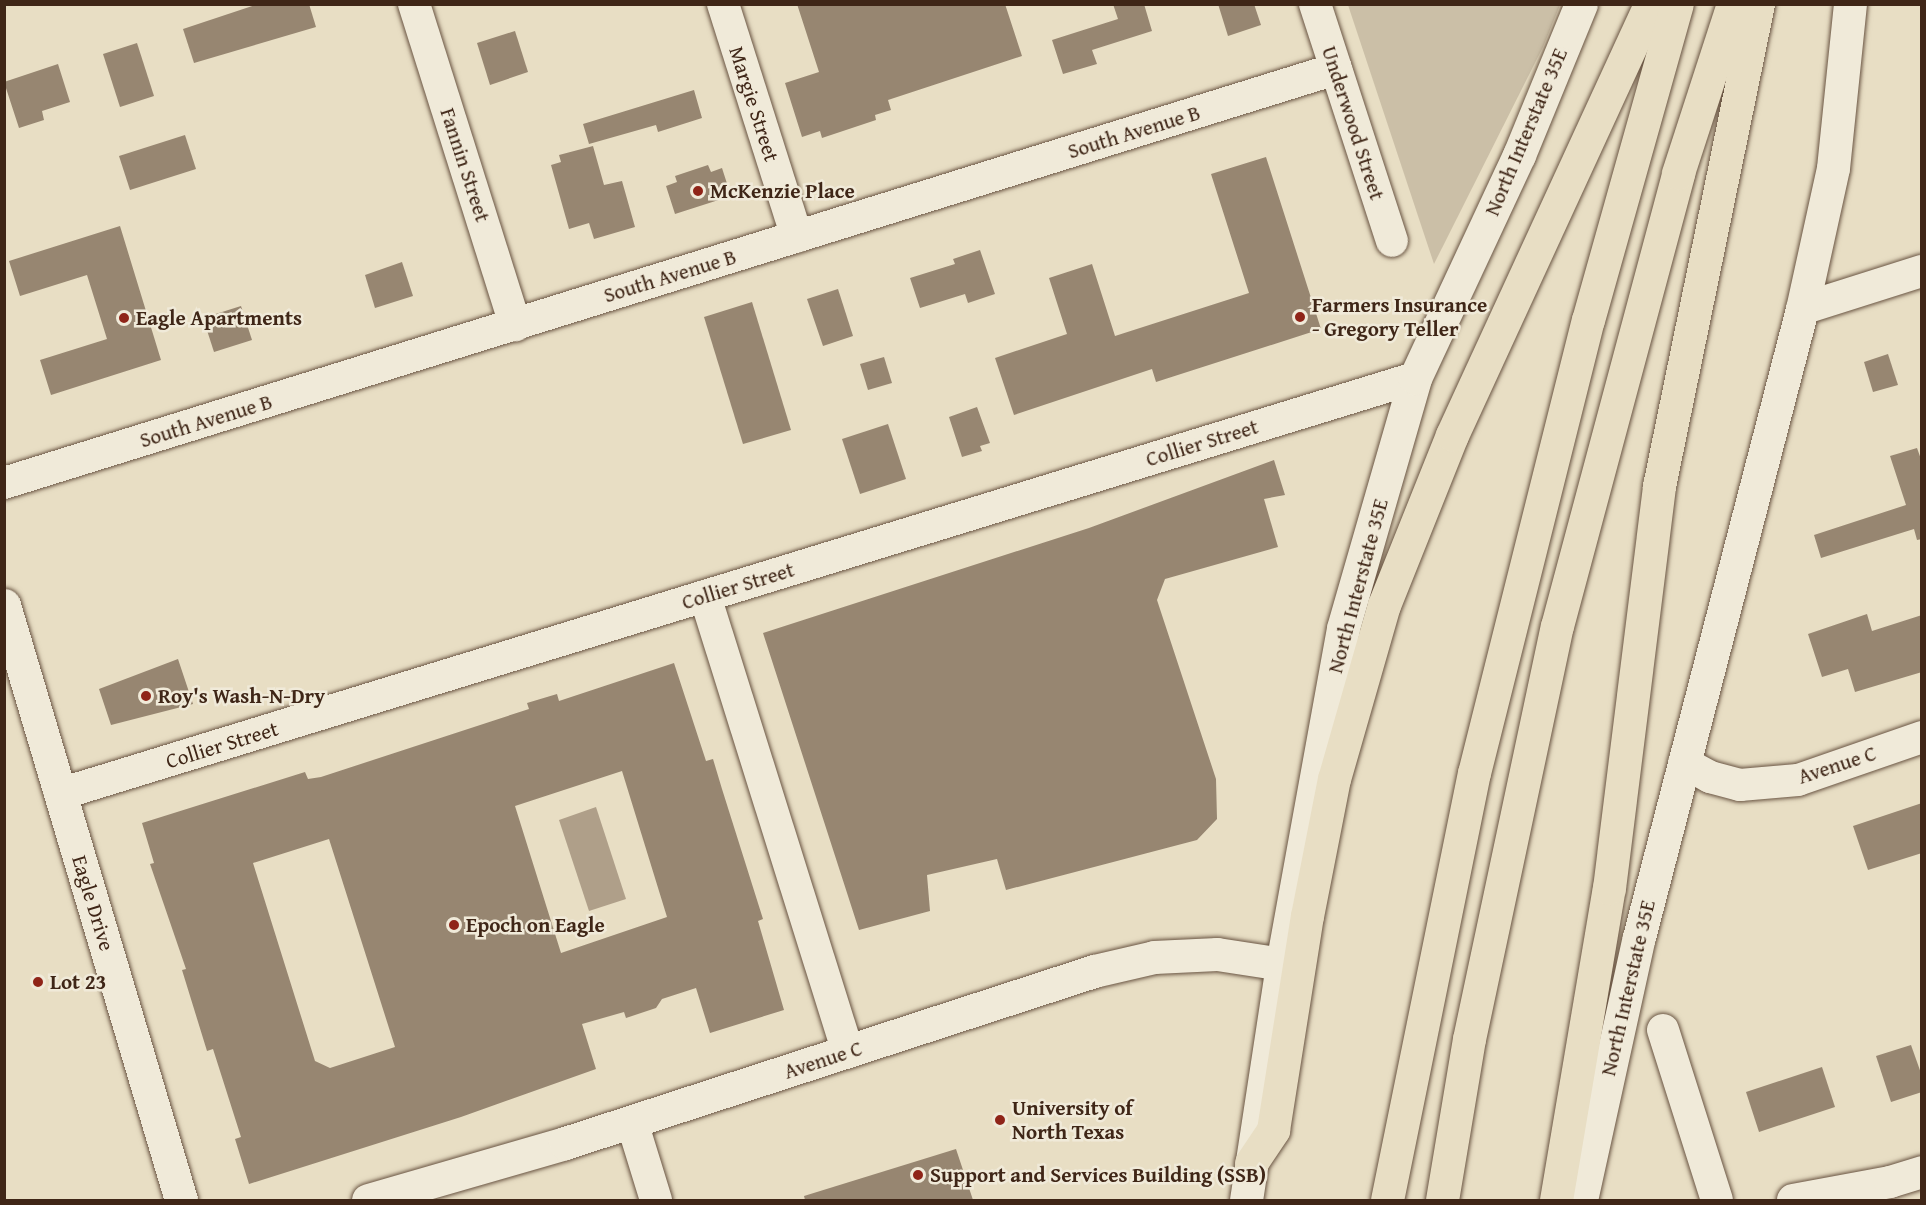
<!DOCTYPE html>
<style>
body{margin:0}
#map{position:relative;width:1926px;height:1205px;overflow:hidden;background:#e8dec4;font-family:"Gentium Book Plus",serif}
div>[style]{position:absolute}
.green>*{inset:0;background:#cbbfa7}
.water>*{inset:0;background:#af9f89}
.building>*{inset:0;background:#978671}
.roads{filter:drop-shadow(0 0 2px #695442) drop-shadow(0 0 2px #695442)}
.street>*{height:32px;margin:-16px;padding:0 16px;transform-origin:16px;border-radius:16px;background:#f0ead9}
.secondary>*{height:33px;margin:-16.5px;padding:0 16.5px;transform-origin:16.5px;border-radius:16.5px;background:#f0ead9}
.highway>*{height:33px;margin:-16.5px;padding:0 16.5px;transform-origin:16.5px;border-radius:16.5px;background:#e8dec4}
.dots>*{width:16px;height:16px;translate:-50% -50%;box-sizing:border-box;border:3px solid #f0ead9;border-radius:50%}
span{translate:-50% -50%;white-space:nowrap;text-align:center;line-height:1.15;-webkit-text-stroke:5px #f0ead9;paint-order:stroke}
.street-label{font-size:21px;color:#3f2617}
.poi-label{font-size:21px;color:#3f2617;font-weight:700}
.left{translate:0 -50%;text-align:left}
.frame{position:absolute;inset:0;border:6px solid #3f2617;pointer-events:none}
</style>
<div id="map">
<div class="green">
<div style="clip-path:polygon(1348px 5px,1560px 5px,1543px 47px,1434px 264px)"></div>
</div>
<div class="water">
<div style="clip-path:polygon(596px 807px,626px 899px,589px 911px,559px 820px)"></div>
</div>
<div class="building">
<div style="clip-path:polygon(258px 4px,309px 4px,316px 27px,194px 63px,183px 29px)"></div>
<div style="clip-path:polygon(797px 4px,1005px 4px,1022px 56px,888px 100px,891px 110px,875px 115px,876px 120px,822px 138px,820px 131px,802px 137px,785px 83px,819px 72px)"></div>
<div style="clip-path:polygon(1113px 4px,1144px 4px,1152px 31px,1092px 50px,1097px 64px,1063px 74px,1052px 40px,1118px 19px)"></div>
<div style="clip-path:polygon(1218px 4px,1254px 4px,1261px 25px,1228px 36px)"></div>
<div style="clip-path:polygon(515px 31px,528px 72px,490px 85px,477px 43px)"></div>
<div style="clip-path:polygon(137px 43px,154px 96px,120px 107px,103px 54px)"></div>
<div style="clip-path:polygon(58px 64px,70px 102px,42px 111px,44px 120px,19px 128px,4px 82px)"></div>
<div style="clip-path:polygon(694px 90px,702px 118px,658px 132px,656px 125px,589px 144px,583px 124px)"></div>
<div style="clip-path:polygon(185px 135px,196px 169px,130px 190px,119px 156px)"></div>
<div style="clip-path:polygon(593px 146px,604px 185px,622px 181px,635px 227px,594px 239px,589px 223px,569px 229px,551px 165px,561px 162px,559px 155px)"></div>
<div style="clip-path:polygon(1266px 157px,1321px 329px,1156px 382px,1152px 369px,1014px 415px,995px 358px,1067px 334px,1049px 278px,1092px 264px,1115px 336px,1249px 293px,1211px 174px)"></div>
<div style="clip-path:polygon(708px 165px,711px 172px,722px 168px,731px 196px,675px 214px,666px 186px,677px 182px,675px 176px)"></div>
<div style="clip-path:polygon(120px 226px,161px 360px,51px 395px,40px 360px,107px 339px,87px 275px,20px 296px,9px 261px)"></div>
<div style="clip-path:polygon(980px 250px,995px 294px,968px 303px,965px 294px,920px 308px,910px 278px,955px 264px,953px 259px)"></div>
<div style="clip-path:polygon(402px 262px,413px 296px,375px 308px,365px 275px)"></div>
<div style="clip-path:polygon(838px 289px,853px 336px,823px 346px,807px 299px)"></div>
<div style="clip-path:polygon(752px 302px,791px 430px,743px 444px,704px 317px)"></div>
<div style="clip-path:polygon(241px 306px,252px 340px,214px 352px,203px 318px)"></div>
<div style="clip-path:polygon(1888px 354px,1898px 385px,1873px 392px,1864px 362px)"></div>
<div style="clip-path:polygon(884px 357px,892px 383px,868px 390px,860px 364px)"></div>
<div style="clip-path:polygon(977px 407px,990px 443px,980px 446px,982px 451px,962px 457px,949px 417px)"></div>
<div style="clip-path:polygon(888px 424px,906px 479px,860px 494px,842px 439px)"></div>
<div style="clip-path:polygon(1917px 448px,1922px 462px,1922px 539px,1917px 540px,1914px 529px,1821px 558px,1814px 535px,1906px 505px,1890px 456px)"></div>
<div style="clip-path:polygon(1274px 460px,1285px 495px,1264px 499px,1278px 547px,1165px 579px,1157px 600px,1216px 779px,1217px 819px,1197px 840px,1006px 890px,997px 859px,927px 875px,930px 911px,859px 930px,763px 633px,1089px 528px)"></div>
<div style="clip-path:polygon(1867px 614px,1872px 631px,1922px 615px,1922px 672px,1855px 692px,1848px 669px,1822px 677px,1808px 634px)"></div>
<div style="clip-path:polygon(178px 659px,193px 704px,111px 725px,99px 689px)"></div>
<div style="clip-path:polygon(evenodd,674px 663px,706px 761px,713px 759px,722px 789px,763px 919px,758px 921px,784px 1010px,710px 1033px,696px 988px,662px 999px,656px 1008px,626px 1018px,624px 1012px,582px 1024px,596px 1069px,461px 1117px,249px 1184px,235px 1139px,241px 1137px,213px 1049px,207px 1051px,182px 970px,186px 969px,150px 864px,154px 863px,142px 823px,305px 772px,308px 779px,321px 777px,529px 709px,527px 703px,557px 694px,559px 701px,674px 663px,622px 771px,667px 917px,561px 953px,515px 806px,622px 771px,674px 663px,329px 839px,395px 1047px,330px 1068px,315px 1061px,253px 863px,329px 839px)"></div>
<div style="clip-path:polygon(1922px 803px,1922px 853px,1868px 870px,1853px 826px)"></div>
<div style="clip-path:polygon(1911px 1045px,1922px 1076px,1922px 1092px,1891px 1102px,1876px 1056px)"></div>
<div style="clip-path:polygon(1822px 1067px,1835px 1107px,1759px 1132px,1746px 1092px)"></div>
<div style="clip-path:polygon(956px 1149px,973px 1200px,805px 1200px,804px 1196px)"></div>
</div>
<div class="roads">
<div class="street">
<div style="left:414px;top:4px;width:337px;rotate:72.5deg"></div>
<div style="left:723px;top:4px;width:244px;rotate:72.4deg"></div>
<div style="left:1315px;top:4px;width:249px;rotate:72deg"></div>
<div style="left:1802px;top:309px;width:126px;rotate:-17.6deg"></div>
<div style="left:4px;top:483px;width:1395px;rotate:-17.27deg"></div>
<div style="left:705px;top:596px;width:478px;rotate:72.6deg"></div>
<div style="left:1684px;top:763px;width:30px;rotate:28deg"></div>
<div style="left:1710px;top:777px;width:31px;rotate:15deg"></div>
<div style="left:1740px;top:785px;width:58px;rotate:-4.9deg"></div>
<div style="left:1798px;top:780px;width:131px;rotate:-19.1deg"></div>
<div style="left:60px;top:794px;width:1417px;rotate:-17.07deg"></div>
<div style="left:1663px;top:1030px;width:178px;rotate:72.4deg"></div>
<div style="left:632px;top:1122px;width:82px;rotate:72.9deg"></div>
<div style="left:1793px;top:1200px;width:99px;rotate:-10.5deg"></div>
<div style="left:1890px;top:1182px;width:34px;rotate:-17deg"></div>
</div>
<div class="secondary">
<div style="left:4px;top:605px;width:621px;rotate:73.43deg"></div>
<div style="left:368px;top:1200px;width:205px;rotate:-16.1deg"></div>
<div style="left:565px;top:1143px;width:556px;rotate:-18.01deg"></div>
<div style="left:1094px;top:971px;width:62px;rotate:-13.1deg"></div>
<div style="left:1154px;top:957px;width:63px;rotate:-2.7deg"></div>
<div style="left:1217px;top:954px;width:66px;rotate:8.7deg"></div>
<div style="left:1246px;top:1200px;width:239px;rotate:-81.3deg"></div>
<div style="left:1282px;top:964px;width:341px;rotate:-79.7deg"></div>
<div style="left:1343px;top:628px;width:260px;rotate:-73.9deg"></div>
<div style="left:1415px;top:378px;width:246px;rotate:-65deg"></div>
<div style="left:1519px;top:155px;width:163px;rotate:-67.7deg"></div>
<div style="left:1581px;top:1200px;width:269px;rotate:-77.6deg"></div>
<div style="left:1639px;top:937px;width:649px;rotate:-75.45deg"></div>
<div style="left:1802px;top:309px;width:144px;rotate:-77.6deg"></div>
<div style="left:1833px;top:168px;width:165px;rotate:-84.1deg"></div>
</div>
<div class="highway">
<div style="left:1251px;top:1163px;width:40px;rotate:-56deg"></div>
<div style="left:1273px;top:1130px;width:217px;rotate:-81deg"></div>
<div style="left:1307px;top:916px;width:140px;rotate:-78.9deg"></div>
<div style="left:1334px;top:779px;width:181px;rotate:-74deg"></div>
<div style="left:1384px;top:605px;width:183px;rotate:-68.2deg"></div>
<div style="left:1452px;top:435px;width:474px;rotate:-65.3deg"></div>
<div style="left:1387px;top:1200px;width:436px;rotate:-78.5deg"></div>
<div style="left:1474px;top:773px;width:467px;rotate:-75.9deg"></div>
<div style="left:1588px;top:320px;width:328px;rotate:-74.3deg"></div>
<div style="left:1442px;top:1200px;width:163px;rotate:-80.5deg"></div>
<div style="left:1469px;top:1039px;width:422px;rotate:-78deg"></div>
<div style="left:1557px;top:626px;width:469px;rotate:-75deg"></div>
<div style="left:1678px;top:173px;width:178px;rotate:-72deg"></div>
<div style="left:1556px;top:1200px;width:316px;rotate:-80.4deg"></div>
<div style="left:1609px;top:888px;width:405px;rotate:-82.9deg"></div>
<div style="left:1659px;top:486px;width:492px;rotate:-78.4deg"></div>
</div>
</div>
<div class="dots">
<div style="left:698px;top:191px;background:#8f2418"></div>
<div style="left:1300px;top:317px;background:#8f2418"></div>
<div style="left:124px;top:318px;background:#8f2418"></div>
<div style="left:146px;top:696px;background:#8f2418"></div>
<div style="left:454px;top:925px;background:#8f2418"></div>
<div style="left:38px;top:982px;background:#8f2418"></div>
<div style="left:1000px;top:1120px;background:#8f2418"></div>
<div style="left:918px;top:1175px;background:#8f2418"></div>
</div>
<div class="street-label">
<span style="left:754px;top:104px;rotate:72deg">Margie Street</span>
<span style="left:1353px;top:123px;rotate:72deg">Underwood Street</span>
<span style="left:1134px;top:132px;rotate:-17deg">South Avenue B</span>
<span style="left:1526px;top:132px;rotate:-67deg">North Interstate 35E</span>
<span style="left:465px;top:165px;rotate:72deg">Fannin Street</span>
<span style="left:670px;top:276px;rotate:-17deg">South Avenue B</span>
<span style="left:206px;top:421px;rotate:-17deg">South Avenue B</span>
<span style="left:1202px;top:443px;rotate:-17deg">Collier Street</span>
<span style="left:738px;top:586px;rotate:-17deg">Collier Street</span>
<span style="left:1358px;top:586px;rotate:-75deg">North Interstate 35E</span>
<span style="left:222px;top:745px;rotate:-17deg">Collier Street</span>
<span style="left:1837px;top:765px;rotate:-18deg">Avenue C</span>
<span style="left:93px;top:903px;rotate:73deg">Eagle Drive</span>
<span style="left:1628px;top:988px;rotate:-77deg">North Interstate 35E</span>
<span style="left:823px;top:1060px;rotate:-18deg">Avenue C</span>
</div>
<div class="poi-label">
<span class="left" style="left:710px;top:191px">McKenzie Place</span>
<span class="left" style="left:1312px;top:317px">Farmers Insurance<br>- Gregory Teller</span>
<span class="left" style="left:136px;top:318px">Eagle Apartments</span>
<span class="left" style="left:158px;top:696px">Roy's Wash-N-Dry</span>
<span class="left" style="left:466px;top:925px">Epoch on Eagle</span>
<span class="left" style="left:50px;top:982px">Lot 23</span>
<span class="left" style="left:1012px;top:1120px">University of<br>North Texas</span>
<span class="left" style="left:930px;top:1175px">Support and Services Building (SSB)</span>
</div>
<div class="frame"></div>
</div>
